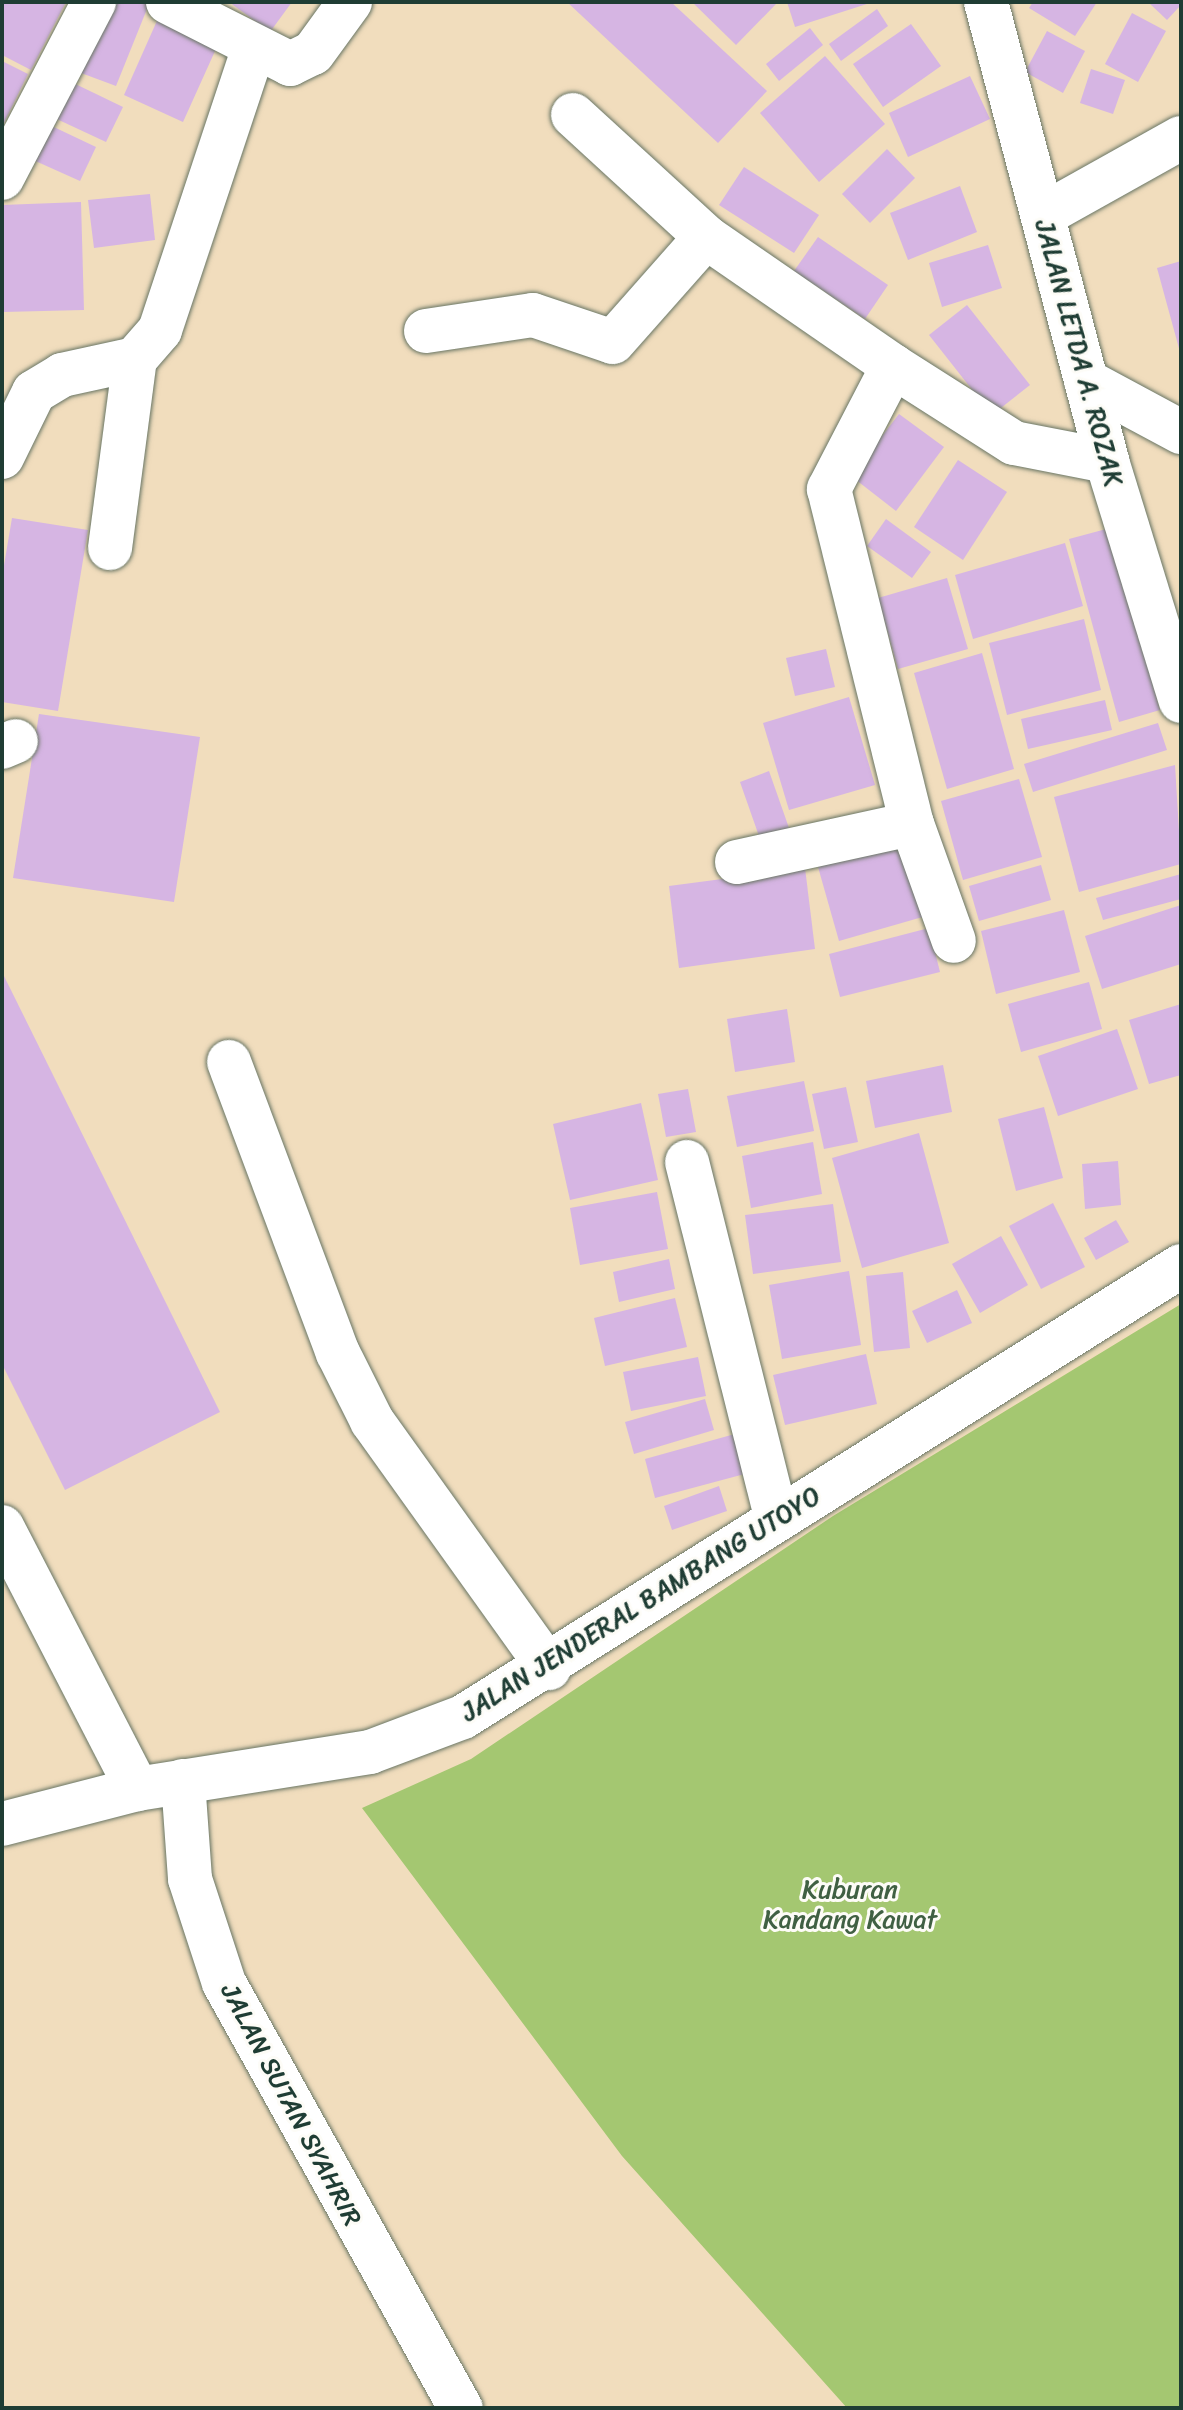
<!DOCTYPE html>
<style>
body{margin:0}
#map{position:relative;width:1183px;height:2410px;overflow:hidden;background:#f1ddbd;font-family:Sriracha,sans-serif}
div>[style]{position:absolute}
.green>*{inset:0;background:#a4c771}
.building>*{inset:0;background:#d6b5e3}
.roads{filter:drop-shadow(0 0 2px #687564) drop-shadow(0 0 2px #687564)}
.minor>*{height:44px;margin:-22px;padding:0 22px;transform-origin:22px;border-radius:22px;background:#fff}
span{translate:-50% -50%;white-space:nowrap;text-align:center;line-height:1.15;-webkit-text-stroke:6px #fdfcf7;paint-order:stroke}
.street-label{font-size:26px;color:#1f3d34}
.park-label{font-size:26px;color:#406043}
.frame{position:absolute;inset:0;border:4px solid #1f3d34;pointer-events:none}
</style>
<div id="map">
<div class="green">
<div style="clip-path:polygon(1181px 1304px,1181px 2408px,847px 2408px,622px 2156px,362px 1808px,471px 1759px,833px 1516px)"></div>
</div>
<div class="building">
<div style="clip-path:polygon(2px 2px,66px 2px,31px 70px,2px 55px)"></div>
<div style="clip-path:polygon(100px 2px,149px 4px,116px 86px,73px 70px)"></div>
<div style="clip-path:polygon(229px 2px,292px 2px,270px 32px)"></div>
<div style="clip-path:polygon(567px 2px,671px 2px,767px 91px,718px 143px)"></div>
<div style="clip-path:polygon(692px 2px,778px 2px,736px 45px)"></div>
<div style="clip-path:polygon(787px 2px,870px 2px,870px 3px,795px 27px)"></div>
<div style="clip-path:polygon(1033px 2px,1097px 2px,1075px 36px,1029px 8px)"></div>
<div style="clip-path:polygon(1148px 2px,1181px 2px,1181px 5px,1167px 20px)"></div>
<div style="clip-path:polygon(877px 9px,888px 26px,841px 61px,829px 44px)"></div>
<div style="clip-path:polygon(1132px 13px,1166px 31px,1138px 82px,1105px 64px)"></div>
<div style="clip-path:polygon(160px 14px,220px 40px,183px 122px,124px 95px)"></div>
<div style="clip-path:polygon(911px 24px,941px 66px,883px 107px,853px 64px)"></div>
<div style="clip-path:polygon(810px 28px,823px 45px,779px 81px,766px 64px)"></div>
<div style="clip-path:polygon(1047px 31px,1085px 51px,1063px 93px,1025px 72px)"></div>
<div style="clip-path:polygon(825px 56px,885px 124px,819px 182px,760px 113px)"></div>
<div style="clip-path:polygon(2px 61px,28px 74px,2px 127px)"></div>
<div style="clip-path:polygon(1091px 69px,1125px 80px,1113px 114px,1080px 103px)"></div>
<div style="clip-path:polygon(970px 76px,990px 119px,908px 157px,889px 113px)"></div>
<div style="clip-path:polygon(63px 78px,123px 107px,106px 142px,46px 114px)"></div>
<div style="clip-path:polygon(39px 120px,96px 147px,80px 181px,22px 155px)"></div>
<div style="clip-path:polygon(887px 149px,915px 178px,870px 223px,842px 194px)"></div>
<div style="clip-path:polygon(744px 167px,819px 215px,794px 253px,719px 205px)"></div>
<div style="clip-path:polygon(960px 186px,977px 232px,908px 260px,890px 213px)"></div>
<div style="clip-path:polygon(150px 194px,155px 240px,94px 248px,88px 200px)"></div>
<div style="clip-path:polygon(81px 202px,84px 310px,3px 312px,2px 205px)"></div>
<div style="clip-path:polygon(818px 237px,888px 285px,865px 319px,794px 271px)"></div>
<div style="clip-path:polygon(988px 245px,1002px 288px,942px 307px,929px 263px)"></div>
<div style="clip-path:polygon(1181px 261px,1181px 352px,1180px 352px,1157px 268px)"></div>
<div style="clip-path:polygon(967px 305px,1030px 385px,992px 415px,929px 335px)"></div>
<div style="clip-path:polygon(899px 414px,944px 447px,896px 511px,851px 476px)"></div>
<div style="clip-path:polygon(958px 460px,1007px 492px,963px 560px,914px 527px)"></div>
<div style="clip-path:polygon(12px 518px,88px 530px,58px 711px,2px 702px,2px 577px)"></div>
<div style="clip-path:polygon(886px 519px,931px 552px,912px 578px,867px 546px)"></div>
<div style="clip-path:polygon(1110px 528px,1160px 710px,1119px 722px,1069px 539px)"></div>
<div style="clip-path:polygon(1065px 543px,1083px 606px,973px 639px,955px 575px)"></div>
<div style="clip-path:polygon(947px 578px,968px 649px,898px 669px,878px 598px)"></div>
<div style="clip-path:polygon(1084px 619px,1101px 690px,1007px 715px,989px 643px)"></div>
<div style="clip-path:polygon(826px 649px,835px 687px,795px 696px,786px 658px)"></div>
<div style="clip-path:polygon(982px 653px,1014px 769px,947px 789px,914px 673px)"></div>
<div style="clip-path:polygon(849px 697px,875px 785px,789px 810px,763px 723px)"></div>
<div style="clip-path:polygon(1105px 700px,1112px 730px,1028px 749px,1021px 719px)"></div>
<div style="clip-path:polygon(39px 714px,200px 737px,174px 902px,13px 878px)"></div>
<div style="clip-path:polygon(1158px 723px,1167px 750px,1033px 792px,1024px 764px)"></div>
<div style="clip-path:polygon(1175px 765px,1181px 864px,1079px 892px,1054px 797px)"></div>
<div style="clip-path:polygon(769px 771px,789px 828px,760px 839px,740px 782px)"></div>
<div style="clip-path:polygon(1019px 779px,1042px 857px,963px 880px,941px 801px)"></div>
<div style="clip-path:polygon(905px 842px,926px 916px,839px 941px,818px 867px)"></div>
<div style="clip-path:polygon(1041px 865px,1051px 900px,979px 921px,969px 886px)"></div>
<div style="clip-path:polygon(805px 868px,815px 949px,679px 968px,669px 886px)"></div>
<div style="clip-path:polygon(1181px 874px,1181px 899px,1103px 920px,1096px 898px)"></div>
<div style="clip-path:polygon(1181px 905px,1181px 964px,1102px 989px,1085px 936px)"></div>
<div style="clip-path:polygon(1064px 910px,1080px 972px,996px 994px,981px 931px)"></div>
<div style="clip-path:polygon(929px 928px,940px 972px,840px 997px,829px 954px)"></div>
<div style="clip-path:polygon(2px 972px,220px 1412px,65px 1490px,2px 1364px)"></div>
<div style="clip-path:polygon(1089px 982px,1102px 1029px,1021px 1052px,1008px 1004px)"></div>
<div style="clip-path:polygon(1181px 1004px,1181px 1075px,1149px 1084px,1129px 1020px)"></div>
<div style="clip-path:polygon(787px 1009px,795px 1062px,735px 1072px,727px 1019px)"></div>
<div style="clip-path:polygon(1117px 1029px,1138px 1089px,1058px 1116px,1038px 1056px)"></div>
<div style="clip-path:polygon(943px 1065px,952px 1112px,875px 1128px,866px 1081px)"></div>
<div style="clip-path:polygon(804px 1081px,814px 1131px,737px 1147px,727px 1096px)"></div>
<div style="clip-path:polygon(846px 1087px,858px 1142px,824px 1149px,812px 1094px)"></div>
<div style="clip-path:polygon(688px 1089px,696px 1132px,666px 1137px,658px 1094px)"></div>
<div style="clip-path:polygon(641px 1103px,658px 1180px,570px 1200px,553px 1124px)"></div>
<div style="clip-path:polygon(1044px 1107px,1063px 1178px,1016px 1191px,998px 1119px)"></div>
<div style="clip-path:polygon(919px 1133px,949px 1243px,862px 1268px,832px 1158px)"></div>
<div style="clip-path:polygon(813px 1142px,822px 1194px,751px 1208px,742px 1156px)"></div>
<div style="clip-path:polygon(1118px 1161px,1121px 1205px,1085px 1209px,1082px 1164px)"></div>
<div style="clip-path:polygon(657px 1192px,668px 1249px,580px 1265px,570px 1208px)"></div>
<div style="clip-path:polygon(1053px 1203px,1085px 1267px,1041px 1289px,1009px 1226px)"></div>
<div style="clip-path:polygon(833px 1204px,841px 1262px,753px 1274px,745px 1215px)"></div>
<div style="clip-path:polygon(1116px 1220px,1129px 1242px,1096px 1260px,1084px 1238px)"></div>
<div style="clip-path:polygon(1001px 1236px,1028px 1285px,980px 1313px,952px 1264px)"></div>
<div style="clip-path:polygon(669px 1259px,675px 1289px,619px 1302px,613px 1272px)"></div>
<div style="clip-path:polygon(849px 1271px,861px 1345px,782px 1359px,769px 1285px)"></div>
<div style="clip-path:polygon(903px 1272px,910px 1348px,874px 1352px,866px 1276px)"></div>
<div style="clip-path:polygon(957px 1290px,972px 1323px,927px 1343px,912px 1311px)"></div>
<div style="clip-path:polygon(675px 1298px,687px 1347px,605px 1366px,594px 1318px)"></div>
<div style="clip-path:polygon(866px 1354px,877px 1404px,785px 1425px,773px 1375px)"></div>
<div style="clip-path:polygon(698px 1357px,706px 1396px,631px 1411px,623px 1372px)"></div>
<div style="clip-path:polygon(705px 1399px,714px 1430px,634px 1454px,625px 1422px)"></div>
<div style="clip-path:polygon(742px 1432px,752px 1472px,655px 1498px,645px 1459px)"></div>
<div style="clip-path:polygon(719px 1486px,727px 1511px,672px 1530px,664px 1506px)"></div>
</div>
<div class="roads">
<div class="minor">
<div style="left:168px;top:2px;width:137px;rotate:26.9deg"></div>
<div style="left:290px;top:64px;width:25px;rotate:-26deg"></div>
<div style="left:313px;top:53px;width:63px;rotate:-54deg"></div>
<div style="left:986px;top:2px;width:475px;rotate:75.2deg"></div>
<div style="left:1107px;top:461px;width:251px;rotate:72.9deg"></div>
<div style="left:573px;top:115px;width:180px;rotate:42.5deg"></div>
<div style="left:706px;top:237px;width:227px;rotate:34.6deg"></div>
<div style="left:893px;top:366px;width:143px;rotate:32.5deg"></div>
<div style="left:1014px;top:443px;width:95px;rotate:11deg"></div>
<div style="left:2px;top:178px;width:199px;rotate:-62.4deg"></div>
<div style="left:1043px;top:215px;width:158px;rotate:-29.2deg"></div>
<div style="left:426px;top:331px;width:108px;rotate:-8.5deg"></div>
<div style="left:533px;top:315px;width:84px;rotate:18.6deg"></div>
<div style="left:613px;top:342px;width:140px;rotate:-48.5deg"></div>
<div style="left:893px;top:366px;width:139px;rotate:117.5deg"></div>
<div style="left:829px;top:489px;width:345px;rotate:76.1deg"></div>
<div style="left:912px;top:824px;width:124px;rotate:70.3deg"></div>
<div style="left:1086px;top:381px;width:108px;rotate:28.2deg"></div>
<div style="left:2px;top:457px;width:72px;rotate:-63.8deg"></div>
<div style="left:34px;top:392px;width:33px;rotate:-31deg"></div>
<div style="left:62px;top:375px;width:75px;rotate:-12.4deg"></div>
<div style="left:135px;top:359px;width:38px;rotate:-49deg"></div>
<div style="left:160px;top:330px;width:294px;rotate:-71.6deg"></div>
<div style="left:110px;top:548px;width:191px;rotate:-82.5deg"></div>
<div style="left:2px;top:747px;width:15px;rotate:-23deg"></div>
<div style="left:737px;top:862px;width:179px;rotate:-12.3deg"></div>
<div style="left:229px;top:1062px;width:311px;rotate:69.5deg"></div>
<div style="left:338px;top:1353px;width:76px;rotate:63.4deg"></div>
<div style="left:372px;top:1421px;width:304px;rotate:54.4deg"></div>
<div style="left:687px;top:1162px;width:368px;rotate:75.9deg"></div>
<div style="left:2px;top:1527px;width:295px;rotate:62.7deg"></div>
<div style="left:183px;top:1781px;width:98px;rotate:85.9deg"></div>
<div style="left:190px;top:1879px;width:109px;rotate:71.9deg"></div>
<div style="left:224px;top:1983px;width:487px;rotate:60.9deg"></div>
<div style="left:2px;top:1824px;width:139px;rotate:-14.5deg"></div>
<div style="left:137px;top:1789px;width:236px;rotate:-9deg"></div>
<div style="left:370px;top:1752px;width:99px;rotate:-20.6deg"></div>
<div style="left:463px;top:1717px;width:848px;rotate:-32.13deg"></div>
</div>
</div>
<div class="street-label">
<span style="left:1079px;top:353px;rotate:75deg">JALAN LETDA A. ROZAK</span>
<span style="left:641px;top:1604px;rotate:-32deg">JALAN JENDERAL BAMBANG UTOYO</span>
<span style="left:291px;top:2105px;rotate:62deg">JALAN SUTAN SYAHRIR</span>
</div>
<div class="park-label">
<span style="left:850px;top:1905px">Kuburan<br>Kandang Kawat</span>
</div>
<div class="frame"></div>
</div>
